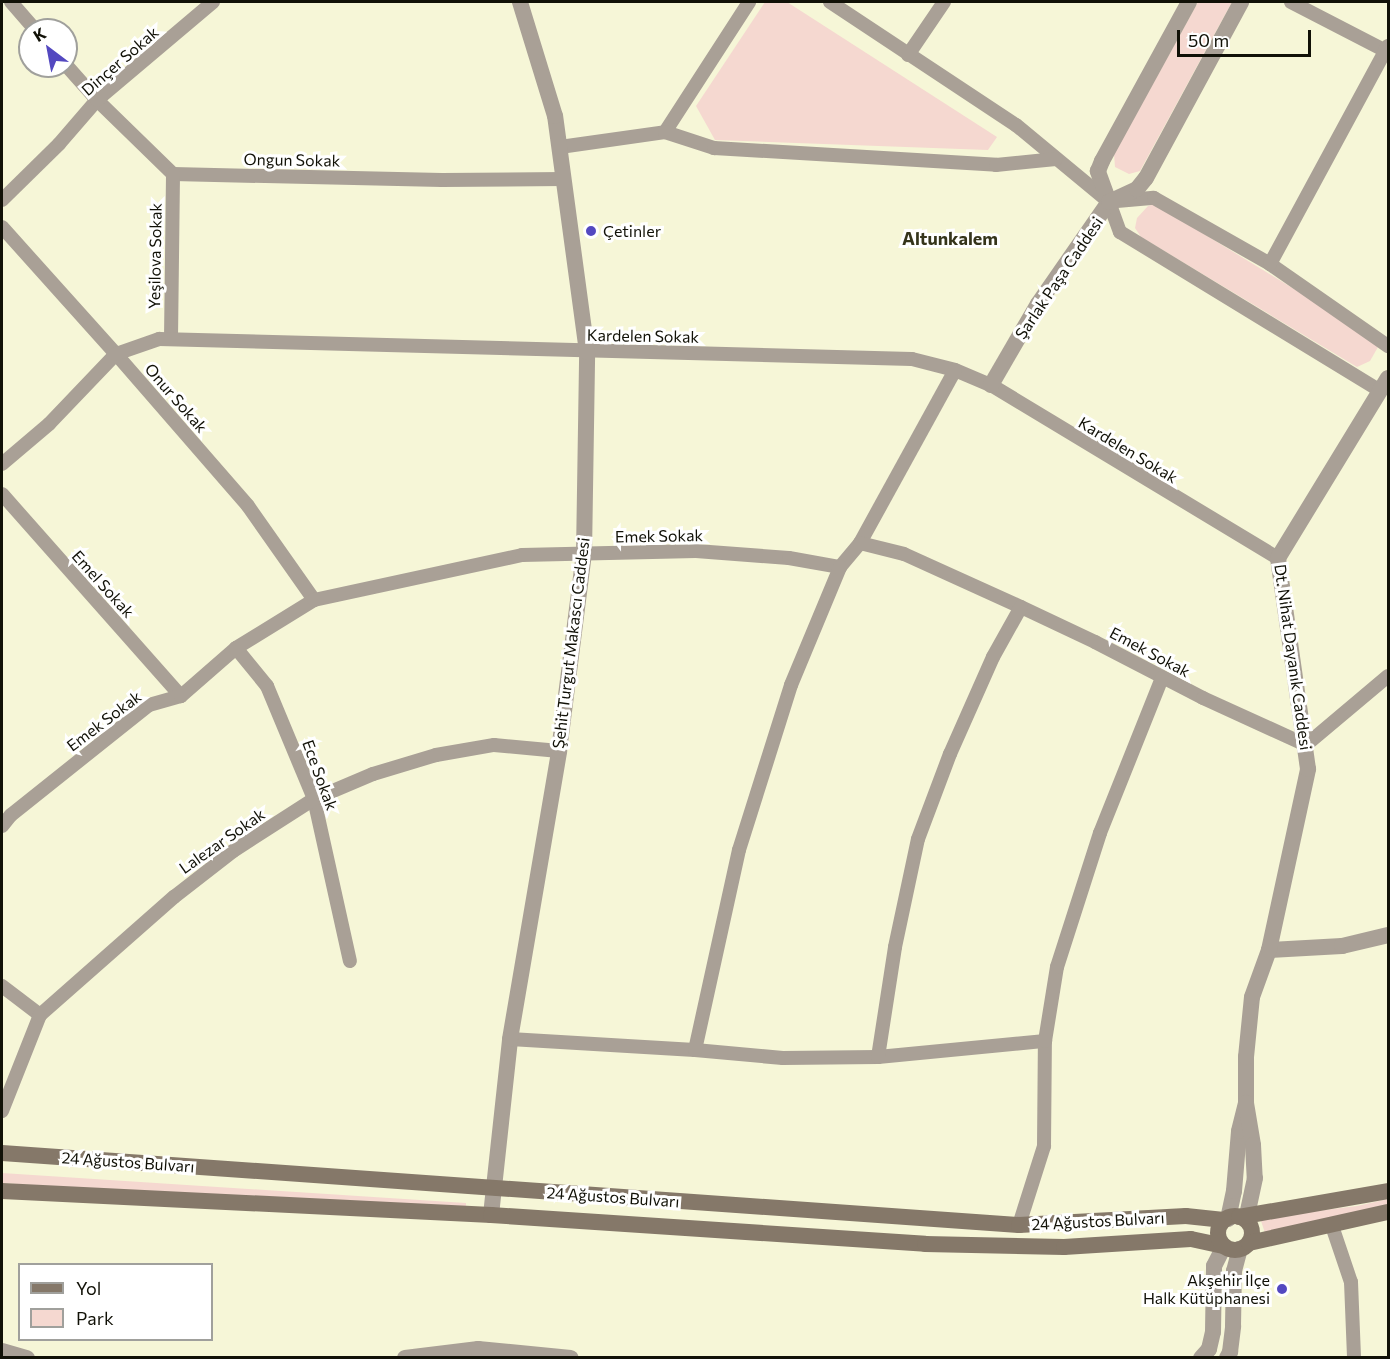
<!DOCTYPE html>
<meta charset="utf-8">
<style>
body{margin:0}
#map{position:relative;width:1390px;height:1359px;overflow:hidden;background:#f6f6d7;font-family:Commissioner,sans-serif}
div>[style]{position:absolute}
.green>*{inset:0;background:#f5d8d0}
.minor>*{height:14px;margin:-7px;padding:0 7px;transform-origin:7px;border-radius:7px;background:#a9a096}
.tertiary>*{height:16px;margin:-8px;padding:0 8px;transform-origin:8px;border-radius:8px;background:#a9a096}
.secondary>*{height:16px;margin:-8px;padding:0 8px;transform-origin:8px;border-radius:8px;background:#857869}
.secondary>.ring{margin:-8px;padding:0;box-sizing:content-box;background:none;border:16px solid #857869;border-radius:50%}
.dots>*{width:16px;height:16px;translate:-50% -50%;box-sizing:border-box;border:3px solid #fff;border-radius:50%}
span{translate:-50% -50%;white-space:nowrap;text-align:center;line-height:1.15;-webkit-text-stroke:6px #fff;paint-order:stroke}
.street-label{font-size:16px;color:#111107}
.poi-label{font-size:16px;color:#111107}
.left{translate:0 -50%;text-align:left}
.right{translate:-100% -50%;text-align:right}
.neighbourhood-label{font-size:18px;color:#35341b;font-weight:700}
.frame{position:absolute;inset:0;border:3px solid #111107;pointer-events:none}
.legend{position:absolute;left:18px;top:1263px;width:195px;height:78px;box-sizing:border-box;background:#fff;border:2px solid #a0a09c;margin:0;padding:8px 10px;list-style:none;font-size:18px;color:#111107}
.legend li{display:flex;align-items:center;gap:12px;height:30px}
.legend b{width:30px;border:2px solid #a0a09c}
.north{position:absolute;left:18px;top:18px;width:60px;height:60px;box-sizing:border-box;background:#fff;border:2px solid #a0a09c;border-radius:50%;rotate:328deg;font-size:16px;font-weight:700;line-height:24px;text-align:center;color:#111107}
.north::after{content:'';display:block;margin:auto;width:21px;height:27px;background:#5348c0;clip-path:polygon(50% 0,100% 100%,50% 72%,0 100%)}
.scale{position:absolute;left:1177px;top:30px;width:134px;height:27px;box-sizing:border-box;border:3px solid #111107;border-top:0;padding-left:8px;font-size:18px;line-height:21px;white-space:nowrap;color:#111107;-webkit-text-stroke:4px #fff;paint-order:stroke}
</style>
<div id="map">
<div class="green">
<div style="clip-path:polygon(765px 2px,787px 2px,997px 137px,988px 150px,715px 140px,696px 106px)"></div>
<div style="clip-path:polygon(1198px 2px,1232px 2px,1140px 171px,1129px 174px,1115px 167px,1114px 154px)"></div>
<div style="clip-path:polygon(1155px 204px,1374px 338px,1378px 347px,1370px 361px,1357px 367px,1141px 237px,1135px 228px,1137px 218px,1148px 206px)"></div>
<div style="clip-path:polygon(2px 1173px,466px 1203px,466px 1214px,2px 1183px)"></div>
<div style="clip-path:polygon(1388px 1199px,1388px 1207px,1266px 1236px,1260px 1218px,1357px 1206px)"></div>
</div>
<div class="minor">
<div style="left:11px;top:2px;width:37px;rotate:49deg"></div>
<div style="left:830px;top:2px;width:223px;rotate:33.5deg"></div>
<div style="left:1016px;top:125px;width:121px;rotate:39.6deg"></div>
<div style="left:1109px;top:202px;width:32px;rotate:70deg"></div>
<div style="left:1120px;top:232px;width:303px;rotate:31.4deg"></div>
<div style="left:1291px;top:2px;width:109px;rotate:27.3deg"></div>
<div style="left:908px;top:55px;width:64px;rotate:-55.8deg"></div>
<div style="left:66px;top:65px;width:47px;rotate:48.5deg"></div>
<div style="left:97px;top:100px;width:106px;rotate:44.2deg"></div>
<div style="left:173px;top:174px;width:269px;rotate:1.3deg"></div>
<div style="left:442px;top:180px;width:122px;rotate:-0.5deg"></div>
<div style="left:665px;top:132px;width:155px;rotate:-57.1deg"></div>
<div style="left:560px;top:147px;width:106px;rotate:-8.1deg"></div>
<div style="left:665px;top:132px;width:52px;rotate:18.1deg"></div>
<div style="left:714px;top:148px;width:283px;rotate:3.4deg"></div>
<div style="left:996px;top:165px;width:60px;rotate:-5.7deg"></div>
<div style="left:2px;top:200px;width:80px;rotate:-44.5deg"></div>
<div style="left:59px;top:144px;width:58px;rotate:-49.2deg"></div>
<div style="left:97px;top:100px;width:152px;rotate:-40.2deg"></div>
<div style="left:1117px;top:201px;width:37px;rotate:-5deg"></div>
<div style="left:1154px;top:198px;width:133px;rotate:29.6deg"></div>
<div style="left:1270px;top:264px;width:144px;rotate:34.8deg"></div>
<div style="left:2px;top:227px;width:171px;rotate:48.1deg"></div>
<div style="left:116px;top:354px;width:201px;rotate:49deg"></div>
<div style="left:248px;top:506px;width:115px;rotate:54.9deg"></div>
<div style="left:1270px;top:264px;width:248px;rotate:-61.6deg"></div>
<div style="left:171px;top:339px;width:165px;rotate:-89.3deg"></div>
<div style="left:2px;top:464px;width:62px;rotate:-40.4deg"></div>
<div style="left:49px;top:424px;width:97px;rotate:-46.3deg"></div>
<div style="left:116px;top:354px;width:46px;rotate:-19.2deg"></div>
<div style="left:159px;top:339px;width:753px;rotate:1.52deg"></div>
<div style="left:912px;top:359px;width:44px;rotate:14.3deg"></div>
<div style="left:955px;top:370px;width:39px;rotate:23deg"></div>
<div style="left:991px;top:385px;width:335px;rotate:31.1deg"></div>
<div style="left:2px;top:494px;width:270px;rotate:48.5deg"></div>
<div style="left:860px;top:543px;width:197px;rotate:-61.2deg"></div>
<div style="left:236px;top:648px;width:49px;rotate:50.8deg"></div>
<div style="left:267px;top:686px;width:122px;rotate:67.4deg"></div>
<div style="left:314px;top:799px;width:166px;rotate:77.5deg"></div>
<div style="left:2px;top:826px;width:14px;rotate:-51deg"></div>
<div style="left:11px;top:815px;width:176px;rotate:-38.6deg"></div>
<div style="left:149px;top:705px;width:33px;rotate:-16deg"></div>
<div style="left:181px;top:696px;width:73px;rotate:-41.1deg"></div>
<div style="left:236px;top:648px;width:92px;rotate:-31.6deg"></div>
<div style="left:314px;top:600px;width:213px;rotate:-12.2deg"></div>
<div style="left:522px;top:555px;width:174px;rotate:-1.3deg"></div>
<div style="left:696px;top:551px;width:93px;rotate:4.3deg"></div>
<div style="left:789px;top:558px;width:52px;rotate:10deg"></div>
<div style="left:840px;top:567px;width:31px;rotate:-50deg"></div>
<div style="left:860px;top:543px;width:45px;rotate:14deg"></div>
<div style="left:904px;top:554px;width:128px;rotate:24.4deg"></div>
<div style="left:1021px;top:607px;width:82px;rotate:25.3deg"></div>
<div style="left:1095px;top:642px;width:122px;rotate:27.4deg"></div>
<div style="left:1203px;top:698px;width:113px;rotate:24.5deg"></div>
<div style="left:1306px;top:745px;width:107px;rotate:-40.1deg"></div>
<div style="left:2px;top:986px;width:48px;rotate:37.3deg"></div>
<div style="left:510px;top:1039px;width:185px;rotate:3.4deg"></div>
<div style="left:695px;top:1050px;width:88px;rotate:5.2deg"></div>
<div style="left:783px;top:1058px;width:95px;rotate:-0.6deg"></div>
<div style="left:878px;top:1057px;width:168px;rotate:-5.5deg"></div>
<div style="left:695px;top:1050px;width:205px;rotate:-77.6deg"></div>
<div style="left:739px;top:850px;width:173px;rotate:-72.5deg"></div>
<div style="left:791px;top:685px;width:128px;rotate:-67.4deg"></div>
<div style="left:878px;top:1057px;width:111px;rotate:-81.2deg"></div>
<div style="left:895px;top:947px;width:110px;rotate:-78deg"></div>
<div style="left:918px;top:839px;width:91px;rotate:-69.4deg"></div>
<div style="left:950px;top:754px;width:106px;rotate:-66.1deg"></div>
<div style="left:993px;top:657px;width:57px;rotate:-60.8deg"></div>
<div style="left:2px;top:1111px;width:103px;rotate:-68.4deg"></div>
<div style="left:40px;top:1015px;width:179px;rotate:-41.4deg"></div>
<div style="left:174px;top:897px;width:75px;rotate:-37.9deg"></div>
<div style="left:233px;top:851px;width:96px;rotate:-32.7deg"></div>
<div style="left:314px;top:799px;width:64px;rotate:-23deg"></div>
<div style="left:373px;top:774px;width:66px;rotate:-16.8deg"></div>
<div style="left:436px;top:755px;width:59px;rotate:-9.8deg"></div>
<div style="left:494px;top:745px;width:65px;rotate:5.3deg"></div>
<div style="left:1019px;top:1225px;width:83px;rotate:-72.4deg"></div>
<div style="left:1044px;top:1146px;width:105px;rotate:-89.5deg"></div>
<div style="left:1045px;top:1041px;width:75px;rotate:-80.8deg"></div>
<div style="left:1057px;top:967px;width:141px;rotate:-72.2deg"></div>
<div style="left:1100px;top:833px;width:167px;rotate:-68.2deg"></div>
<div style="left:1332px;top:1226px;width:59px;rotate:71.3deg"></div>
<div style="left:1351px;top:1282px;width:76px;rotate:87.7deg"></div>
</div>
<div class="tertiary">
<div style="left:1109px;top:202px;width:33px;rotate:-110deg"></div>
<div style="left:1098px;top:171px;width:11px;rotate:-68deg"></div>
<div style="left:1102px;top:161px;width:181px;rotate:-61.3deg"></div>
<div style="left:991px;top:385px;width:94px;rotate:-59.9deg"></div>
<div style="left:1038px;top:304px;width:124px;rotate:-55.2deg"></div>
<div style="left:1109px;top:202px;width:31px;rotate:-25deg"></div>
<div style="left:1137px;top:189px;width:14px;rotate:-51deg"></div>
<div style="left:1146px;top:178px;width:200px;rotate:-61.6deg"></div>
<div style="left:1269px;top:950px;width:73px;rotate:-3.1deg"></div>
<div style="left:1342px;top:946px;width:47px;rotate:-13.4deg"></div>
<div style="left:1246px;top:1103px;width:46px;rotate:-90deg"></div>
<div style="left:1246px;top:1057px;width:60px;rotate:-84.3deg"></div>
<div style="left:1252px;top:997px;width:50px;rotate:-70.1deg"></div>
<div style="left:1269px;top:950px;width:185px;rotate:-77.8deg"></div>
<div style="left:1308px;top:769px;width:213px;rotate:-98.1deg"></div>
<div style="left:1278px;top:558px;width:211px;rotate:-58.6deg"></div>
<div style="left:491px;top:1215px;width:177px;rotate:-83.8deg"></div>
<div style="left:510px;top:1039px;width:292px;rotate:-80.3deg"></div>
<div style="left:559px;top:751px;width:199px;rotate:-82.8deg"></div>
<div style="left:584px;top:554px;width:202px;rotate:-89.1deg"></div>
<div style="left:587px;top:352px;width:238px;rotate:-97.7deg"></div>
<div style="left:555px;top:116px;width:119px;rotate:-107.1deg"></div>
<div style="left:1228px;top:1219px;width:29px;rotate:-78deg"></div>
<div style="left:1234px;top:1191px;width:60px;rotate:-85.2deg"></div>
<div style="left:1239px;top:1131px;width:29px;rotate:-76deg"></div>
<div style="left:1246px;top:1103px;width:43px;rotate:80.5deg"></div>
<div style="left:1253px;top:1145px;width:33px;rotate:87deg"></div>
<div style="left:1255px;top:1178px;width:43px;rotate:102.1deg"></div>
<div style="left:2px;top:1351px;width:26px;rotate:16deg"></div>
<div style="left:405px;top:1358px;width:74px;rotate:-7deg"></div>
<div style="left:478px;top:1349px;width:93px;rotate:5.5deg"></div>
<div style="left:1201px;top:1358px;width:12px;rotate:-48deg"></div>
<div style="left:1209px;top:1349px;width:17px;rotate:-77deg"></div>
<div style="left:1213px;top:1332px;width:66px;rotate:-89.1deg"></div>
<div style="left:1214px;top:1266px;width:22px;rotate:-63deg"></div>
<div style="left:1227px;top:1358px;width:7px;rotate:-63deg"></div>
<div style="left:1230px;top:1352px;width:26px;rotate:-83deg"></div>
<div style="left:1233px;top:1326px;width:55px;rotate:-89deg"></div>
<div style="left:1234px;top:1271px;width:23px;rotate:-75deg"></div>
</div>
<div class="secondary">
<div style="left:2px;top:1153px;width:1020px;rotate:4.05deg"></div>
<div style="left:1019px;top:1225px;width:167px;rotate:-3.1deg"></div>
<div style="left:1186px;top:1216px;width:38px;rotate:6deg"></div>
<div style="left:2px;top:1191px;width:490px;rotate:2.8deg"></div>
<div style="left:491px;top:1215px;width:435px;rotate:3.8deg"></div>
<div style="left:925px;top:1244px;width:139px;rotate:1.2deg"></div>
<div style="left:1064px;top:1247px;width:127px;rotate:-3.6deg"></div>
<div style="left:1191px;top:1239px;width:34px;rotate:12deg"></div>
<div class="ring" style="left:1218px;top:1216px;width:18px;height:18px"></div>
<div style="left:1239px;top:1217px;width:151px;rotate:-9.9deg"></div>
<div style="left:1249px;top:1243px;width:142px;rotate:-12.6deg"></div>
</div>
<div class="dots">
<div style="left:591px;top:231px;background:#5348c0"></div>
<div style="left:1282px;top:1289px;background:#5348c0"></div>
</div>
<div class="street-label">
<span style="left:120px;top:61px;rotate:-41deg">Dinçer Sokak</span>
<span style="left:292px;top:160px;rotate:1deg">Ongun Sokak</span>
<span style="left:155px;top:256px;rotate:-89deg">Yeşilova Sokak</span>
<span style="left:1059px;top:278px;rotate:-56deg">Şarlak Paşa Caddesi</span>
<span style="left:643px;top:336px;rotate:1deg">Kardelen Sokak</span>
<span style="left:176px;top:398px;rotate:49deg">Onur Sokak</span>
<span style="left:1128px;top:450px;rotate:31deg">Kardelen Sokak</span>
<span style="left:659px;top:536px;rotate:-1deg">Emek Sokak</span>
<span style="left:103px;top:584px;rotate:48deg">Emel Sokak</span>
<span style="left:571px;top:643px;rotate:-83deg">Şehit Turgut Makascı Caddesi</span>
<span style="left:1150px;top:652px;rotate:28deg">Emek Sokak</span>
<span style="left:1293px;top:657px;rotate:82deg">Dt. Nihat Dayanık Caddesi</span>
<span style="left:104px;top:721px;rotate:-37deg">Emek Sokak</span>
<span style="left:320px;top:775px;rotate:70deg">Ece Sokak</span>
<span style="left:222px;top:841px;rotate:-35deg">Lalezar Sokak</span>
<span style="left:128px;top:1162px;rotate:4deg">24 Ağustos Bulvarı</span>
<span style="left:613px;top:1197px;rotate:4deg">24 Ağustos Bulvarı</span>
<span style="left:1098px;top:1221px;rotate:-3deg">24 Ağustos Bulvarı</span>
</div>
<div class="poi-label">
<span class="left" style="left:603px;top:231px">Çetinler</span>
<span class="right" style="left:1270px;top:1289px">Akşehir İlçe<br>Halk Kütüphanesi</span>
</div>
<div class="neighbourhood-label">
<span style="left:950px;top:238px">Altunkalem</span>
</div>
<div class="frame"></div>
<ul class="legend">
<li><b style="height:8px;background:#857869"></b>Yol</li>
<li><b style="height:16px;background:#f5d8d0"></b>Park</li>
</ul>
<div class="north">K</div>
<div class="scale">50 m</div>
</div>
